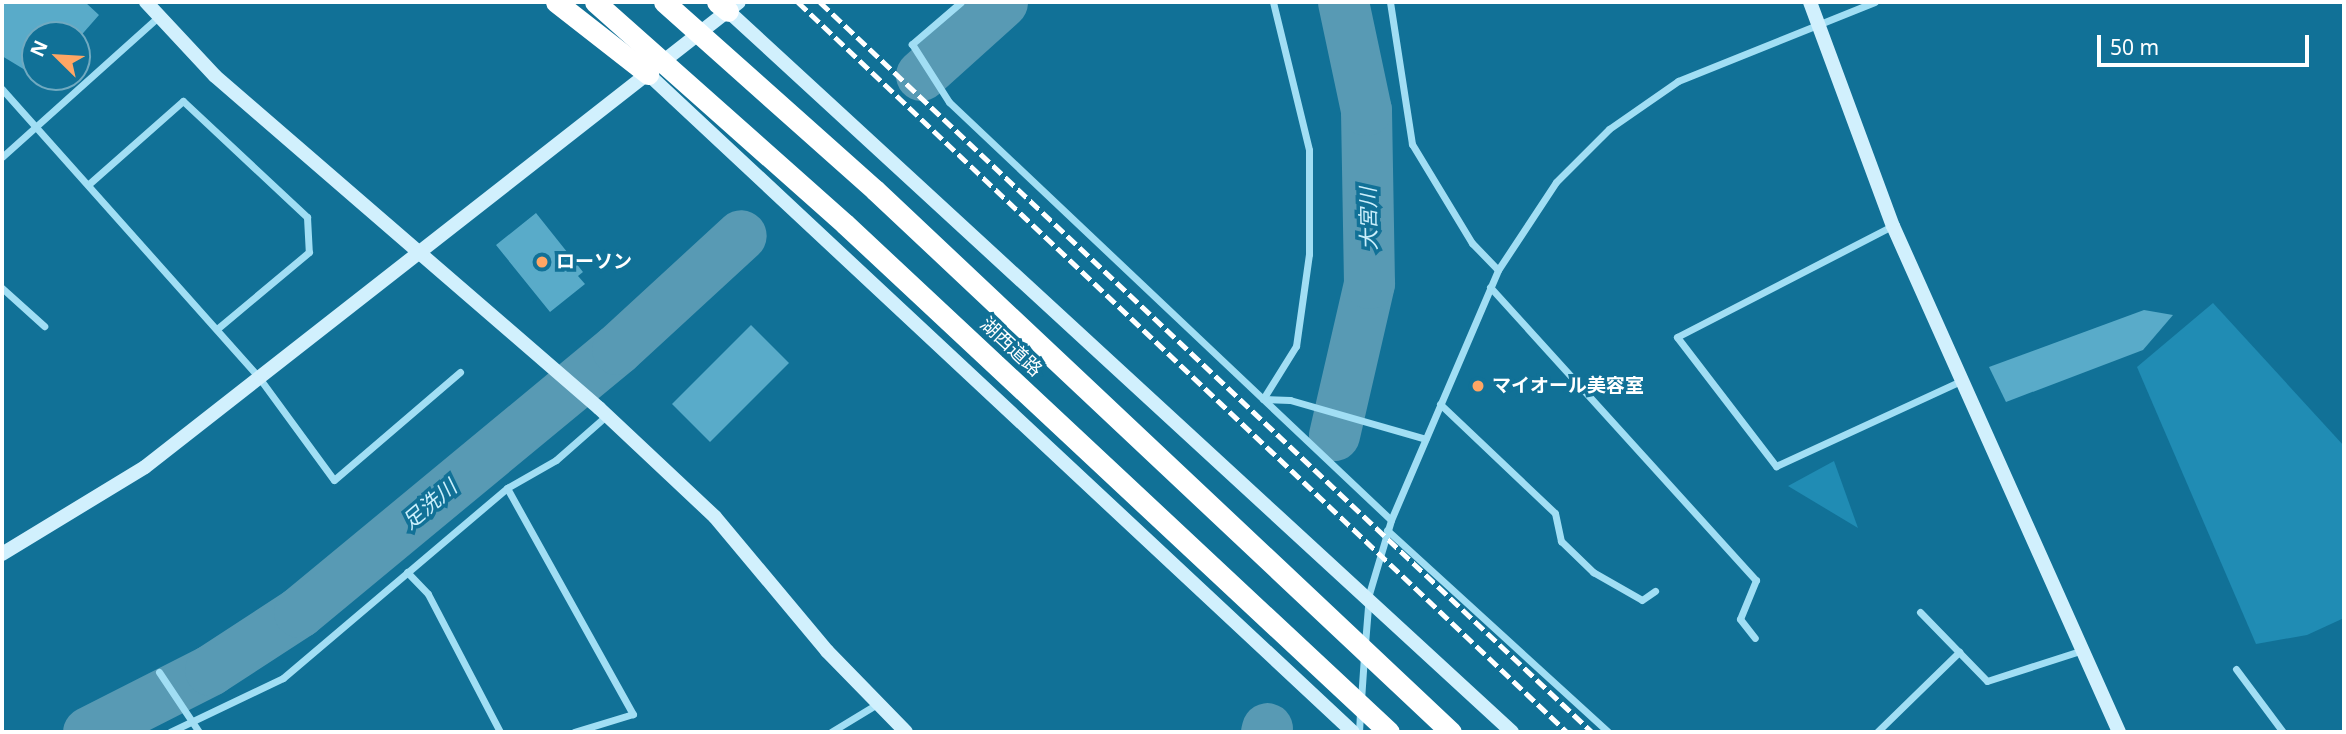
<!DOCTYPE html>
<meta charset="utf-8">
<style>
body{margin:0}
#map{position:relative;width:2346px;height:734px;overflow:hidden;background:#117197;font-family:"Noto Sans","Noto Sans JP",sans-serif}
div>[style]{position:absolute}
.green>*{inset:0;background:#208cb4}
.river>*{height:51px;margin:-25.5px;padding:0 25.5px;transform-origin:25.5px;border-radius:25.5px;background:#589ab4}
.building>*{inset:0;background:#59abc9}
.street>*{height:7px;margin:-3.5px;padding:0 3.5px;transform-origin:3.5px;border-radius:3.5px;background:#a1def4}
.secondary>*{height:14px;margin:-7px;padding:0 7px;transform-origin:7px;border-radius:7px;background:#d1f0fd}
.highway>*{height:21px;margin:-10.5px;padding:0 10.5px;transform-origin:10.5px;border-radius:10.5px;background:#fff}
.rail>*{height:5px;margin-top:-2.5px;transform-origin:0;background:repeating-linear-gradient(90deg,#fff 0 12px,transparent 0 17px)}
.highway-bridge>*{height:21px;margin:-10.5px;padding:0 10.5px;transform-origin:10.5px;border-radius:10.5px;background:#fff}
.dots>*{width:19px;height:19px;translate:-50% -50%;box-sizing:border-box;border:4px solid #117197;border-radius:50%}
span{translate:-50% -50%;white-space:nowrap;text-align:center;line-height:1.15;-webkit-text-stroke:7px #117197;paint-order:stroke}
.poi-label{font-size:19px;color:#fff;font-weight:700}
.left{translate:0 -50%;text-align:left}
.street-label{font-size:19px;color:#fff}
.water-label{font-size:21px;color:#caeffc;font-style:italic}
.frame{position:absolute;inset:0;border:4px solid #fff;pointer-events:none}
.north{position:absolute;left:21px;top:21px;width:70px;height:70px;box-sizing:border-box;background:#117197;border:2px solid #70aac1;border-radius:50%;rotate:294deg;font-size:19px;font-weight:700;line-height:28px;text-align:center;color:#fff}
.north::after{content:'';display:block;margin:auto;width:24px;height:32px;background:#ffa664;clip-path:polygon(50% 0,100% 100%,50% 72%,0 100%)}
.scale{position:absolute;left:2097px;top:35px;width:212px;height:32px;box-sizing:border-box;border:4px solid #fff;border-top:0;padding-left:9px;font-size:21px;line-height:24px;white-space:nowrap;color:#fff;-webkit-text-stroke:5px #117197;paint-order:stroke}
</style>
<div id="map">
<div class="green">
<div style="clip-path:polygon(2213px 303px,2344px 446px,2344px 618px,2307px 635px,2256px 644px,2137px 367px)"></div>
<div style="clip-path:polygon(1834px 461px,1858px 528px,1788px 486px)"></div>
</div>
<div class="river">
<div style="left:921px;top:75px;width:109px;rotate:-42deg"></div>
<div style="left:1334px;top:435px;width:156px;rotate:-77deg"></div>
<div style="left:1369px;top:283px;width:173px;rotate:-91deg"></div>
<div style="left:1366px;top:110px;width:110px;rotate:-102deg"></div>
<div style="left:88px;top:732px;width:137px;rotate:-26.9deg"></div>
<div style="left:210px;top:670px;width:106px;rotate:-33.1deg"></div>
<div style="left:299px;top:612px;width:413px;rotate:-39.6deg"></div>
<div style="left:617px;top:349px;width:168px;rotate:-42.6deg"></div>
<div style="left:1266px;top:732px;width:4px;rotate:-76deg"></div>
</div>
<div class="building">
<div style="clip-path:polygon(2px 2px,85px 2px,99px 15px,77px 40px,77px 35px,35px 35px,35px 76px,2px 56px)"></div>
<div style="clip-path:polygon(536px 213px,583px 272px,578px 276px,585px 284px,550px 312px,496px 245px)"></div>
<div style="clip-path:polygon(2144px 310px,2173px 315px,2143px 350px,2006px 402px,1989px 367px)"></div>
<div style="clip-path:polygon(751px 325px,789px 363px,710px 442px,672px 404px)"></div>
</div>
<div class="street">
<div style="left:961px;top:2px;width:65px;rotate:139.4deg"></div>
<div style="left:912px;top:44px;width:69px;rotate:57.5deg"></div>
<div style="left:949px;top:102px;width:608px;rotate:43.4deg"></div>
<div style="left:1273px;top:2px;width:152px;rotate:76.3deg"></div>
<div style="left:1309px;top:150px;width:104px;rotate:90deg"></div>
<div style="left:1309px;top:254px;width:93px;rotate:98deg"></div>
<div style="left:1296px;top:346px;width:62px;rotate:121.9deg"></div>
<div style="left:1263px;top:399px;width:27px;rotate:2deg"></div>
<div style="left:1290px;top:400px;width:141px;rotate:16deg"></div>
<div style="left:1390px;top:2px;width:144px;rotate:81.2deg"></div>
<div style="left:1412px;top:144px;width:116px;rotate:58.8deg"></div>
<div style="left:1472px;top:243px;width:37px;rotate:46deg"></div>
<div style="left:2px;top:89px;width:388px;rotate:48.3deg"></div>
<div style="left:260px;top:379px;width:125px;rotate:53.8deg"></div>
<div style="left:334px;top:480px;width:166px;rotate:-40.6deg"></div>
<div style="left:2px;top:157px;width:211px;rotate:-41.9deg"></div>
<div style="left:90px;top:183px;width:124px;rotate:-41.4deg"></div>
<div style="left:183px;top:101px;width:170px;rotate:43.1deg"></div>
<div style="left:307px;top:217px;width:35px;rotate:87deg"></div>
<div style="left:309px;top:252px;width:120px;rotate:140.1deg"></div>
<div style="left:1892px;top:226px;width:242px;rotate:152.7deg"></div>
<div style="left:1677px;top:337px;width:163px;rotate:52.5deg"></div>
<div style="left:1776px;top:466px;width:206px;rotate:-24.7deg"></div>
<div style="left:1490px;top:287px;width:396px;rotate:47.8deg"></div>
<div style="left:1756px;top:580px;width:42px;rotate:112.3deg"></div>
<div style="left:1740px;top:619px;width:24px;rotate:52deg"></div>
<div style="left:2px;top:288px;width:57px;rotate:42.1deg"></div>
<div style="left:1440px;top:404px;width:158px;rotate:43.5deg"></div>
<div style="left:1555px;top:513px;width:29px;rotate:78deg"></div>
<div style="left:1561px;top:541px;width:45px;rotate:44.1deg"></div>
<div style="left:1593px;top:572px;width:56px;rotate:29.7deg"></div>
<div style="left:1642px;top:600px;width:16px;rotate:-35deg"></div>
<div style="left:507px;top:488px;width:259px;rotate:60.9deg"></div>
<div style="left:633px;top:714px;width:62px;rotate:163deg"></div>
<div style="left:1387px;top:530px;width:299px;rotate:42.4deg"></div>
<div style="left:407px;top:572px;width:30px;rotate:46deg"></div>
<div style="left:428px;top:594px;width:156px;rotate:62.4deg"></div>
<div style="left:1920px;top:612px;width:96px;rotate:45.8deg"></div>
<div style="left:1987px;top:681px;width:101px;rotate:-17.9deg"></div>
<div style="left:1365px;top:644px;width:50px;rotate:-85.4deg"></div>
<div style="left:1369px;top:594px;width:77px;rotate:-73.4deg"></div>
<div style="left:1391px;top:520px;width:272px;rotate:-66.8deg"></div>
<div style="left:1498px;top:270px;width:105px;rotate:-56.6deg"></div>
<div style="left:1556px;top:182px;width:75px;rotate:-45deg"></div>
<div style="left:1609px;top:129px;width:84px;rotate:-34.8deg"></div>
<div style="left:1678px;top:81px;width:212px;rotate:-21.9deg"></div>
<div style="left:2236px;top:669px;width:79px;rotate:53.3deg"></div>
<div style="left:159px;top:672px;width:72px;rotate:56.3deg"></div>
<div style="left:1361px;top:700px;width:44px;rotate:-86.1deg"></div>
<div style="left:170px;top:732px;width:125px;rotate:-25.5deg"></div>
<div style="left:283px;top:678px;width:294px;rotate:-40.3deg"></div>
<div style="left:507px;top:488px;width:56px;rotate:-29.7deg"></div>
<div style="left:556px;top:460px;width:68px;rotate:-41.4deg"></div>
<div style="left:831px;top:732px;width:54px;rotate:-31.3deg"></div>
<div style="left:1359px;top:732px;width:20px;rotate:-87deg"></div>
<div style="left:1877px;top:732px;width:115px;rotate:-44.3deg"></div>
</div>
<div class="secondary">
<div style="left:146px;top:2px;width:101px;rotate:47deg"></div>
<div style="left:215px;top:76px;width:508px;rotate:40.85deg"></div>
<div style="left:599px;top:408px;width:159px;rotate:43.2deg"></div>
<div style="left:715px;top:517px;width:175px;rotate:50.1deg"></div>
<div style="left:827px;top:651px;width:113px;rotate:45.7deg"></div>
<div style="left:1810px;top:2px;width:239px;rotate:69.7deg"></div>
<div style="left:1893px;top:226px;width:554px;rotate:65.93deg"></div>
<div style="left:728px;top:11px;width:1065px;rotate:42.6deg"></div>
<div style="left:648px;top:74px;width:964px;rotate:43.03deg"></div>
<div style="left:2px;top:554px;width:167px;rotate:-31.3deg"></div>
<div style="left:145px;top:467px;width:754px;rotate:-38.05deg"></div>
</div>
<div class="highway">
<div style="left:556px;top:2px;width:117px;rotate:38deg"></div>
<div style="left:717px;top:2px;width:14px;rotate:39deg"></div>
</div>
<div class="rail">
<div style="left:798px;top:2px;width:1060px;rotate:43.51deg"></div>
<div style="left:820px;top:2px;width:1062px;rotate:43.4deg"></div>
</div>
<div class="highway-bridge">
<div style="left:595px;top:2px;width:334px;rotate:41.6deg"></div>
<div style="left:845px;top:224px;width:744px;rotate:43.04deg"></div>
<div style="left:664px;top:2px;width:283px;rotate:41.7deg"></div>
<div style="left:875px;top:190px;width:791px;rotate:43.26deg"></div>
</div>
<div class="dots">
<div style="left:542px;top:262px;background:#ffa664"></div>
<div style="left:1478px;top:386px;background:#ffa664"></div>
</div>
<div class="poi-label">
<span class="left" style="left:556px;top:262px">ローソン</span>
<span class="left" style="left:1492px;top:386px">マイオール美容室</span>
</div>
<div class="street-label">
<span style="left:1011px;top:347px;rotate:43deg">湖西道路</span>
</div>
<div class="water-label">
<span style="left:1368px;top:219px;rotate:-91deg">大宮川</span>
<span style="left:429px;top:504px;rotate:-40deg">足洗川</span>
</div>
<div class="frame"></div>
<div class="north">N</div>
<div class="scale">50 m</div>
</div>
